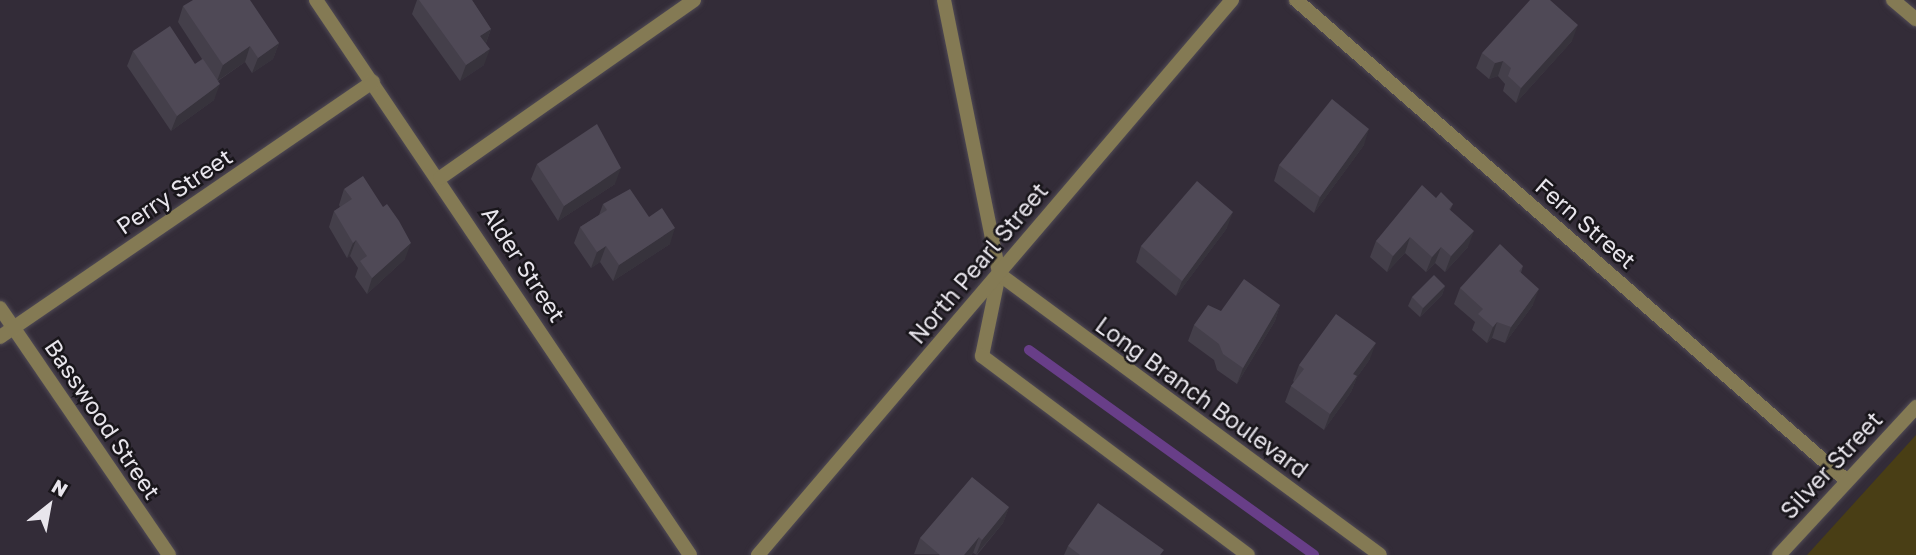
<!DOCTYPE html>
<style>
body{margin:0}
#map{position:relative;width:1916px;height:555px;overflow:hidden;background:#332c38;font-family:"Golos Text",sans-serif}
div>[style]{position:absolute}
.green>*{inset:0;background:#493e15}
.stream>*{height:10px;margin:-5px;padding:0 5px;transform-origin:5px;border-radius:5px;background:#683e88}
.roads{filter:drop-shadow(0 0 2px #504a55) drop-shadow(0 0 2px #504a55)}
.minor>*{height:14px;margin:-7px;padding:0 7px;transform-origin:7px;border-radius:7px;background:#847a54}
.tertiary>*{height:14px;margin:-7px;padding:0 7px;transform-origin:7px;border-radius:7px;background:#847a54}
.wall>*{inset:0;background:#443f4a}
.shaded-wall>*{inset:0;background:#37333c}
.building>*{inset:0;background:#4f4956}
span{translate:-50% -50%;white-space:nowrap;text-align:center;line-height:1.15;-webkit-text-stroke:5px #19161b;paint-order:stroke}
.street-label{font-size:23px;color:#e8e5ec}
.north{position:absolute;left:14px;top:471px;width:70px;height:70px;-webkit-text-stroke:5px #19161b;paint-order:stroke;rotate:31deg;font-size:19px;font-weight:700;line-height:28px;text-align:center;color:#e8e5ec}
.north::after{content:'';display:block;margin:auto;width:24px;height:32px;background:#e8e5ec;clip-path:polygon(50% 0,100% 100%,50% 72%,0 100%)}
</style>
<div id="map">
<div class="green">
<div style="clip-path:polygon(1916px 435px,1916px 555px,1807px 555px)"></div>
</div>
<div class="stream">
<div style="left:1029px;top:350px;width:351px;rotate:35.7deg"></div>
</div>
<div class="roads">
<div class="minor">
<div style="left:316px;top:0;width:669px;rotate:56.02deg"></div>
<div style="left:944px;top:0;width:279px;rotate:78.6deg"></div>
<div style="left:999px;top:274px;width:84px;rotate:101.7deg"></div>
<div style="left:982px;top:356px;width:332px;rotate:36.8deg"></div>
<div style="left:1296px;top:0;width:731px;rotate:41.12deg"></div>
<div style="left:1893px;top:0;width:30px;rotate:40deg"></div>
<div style="left:440px;top:178px;width:310px;rotate:-35deg"></div>
<div style="left:999px;top:274px;width:473px;rotate:36.4deg"></div>
<div style="left:0;top:308px;width:299px;rotate:55.6deg"></div>
<div style="left:0;top:337px;width:452px;rotate:-34.4deg"></div>
<div style="left:1779px;top:555px;width:202px;rotate:-47.2deg"></div>
</div>
<div class="tertiary">
<div style="left:758px;top:555px;width:730px;rotate:-49.5deg"></div>
</div>
</div>
<div class="wall">
<div style="clip-path:polygon(417px 0,472px 0,491px 29px,486px 43px,484px 65px,460px 81px,412px 14px)"></div>
<div style="clip-path:polygon(183px 6px,279px 43px,273px 59px,252px 73px,245px 62px,218px 81px,214px 100px,171px 131px,127px 66px,133px 51px,195px 64px,202px 59px,178px 22px)"></div>
<div style="clip-path:polygon(1572px 41px,1516px 103px,1503px 91px,1505px 84px,1498px 76px,1489px 79px,1476px 68px,1482px 53px)"></div>
<div style="clip-path:polygon(1364px 145px,1314px 213px,1274px 181px,1279px 165px)"></div>
<div style="clip-path:polygon(537px 164px,615px 184px,558px 221px,531px 179px)"></div>
<div style="clip-path:polygon(344px 189px,405px 259px,367px 294px,355px 277px,358px 268px,350px 256px,347px 258px,329px 227px,334px 211px,340px 207px,339px 205px)"></div>
<div style="clip-path:polygon(1436px 198px,1453px 204px,1450px 210px,1468px 247px,1445px 272px,1435px 263px,1426px 272px,1405px 253px,1387px 272px,1370px 257px,1376px 241px)"></div>
<div style="clip-path:polygon(603px 204px,649px 217px,670px 244px,613px 281px,600px 262px,591px 268px,574px 243px,580px 227px,599px 215px)"></div>
<div style="clip-path:polygon(1227px 228px,1176px 296px,1136px 262px,1141px 246px)"></div>
<div style="clip-path:polygon(1523px 266px,1521px 273px,1533px 305px,1505px 343px,1492px 338px,1487px 343px,1472px 330px,1475px 322px,1454px 304px,1460px 288px)"></div>
<div style="clip-path:polygon(1445px 286px,1442px 295px,1420px 317px,1408px 306px,1412px 297px)"></div>
<div style="clip-path:polygon(1280px 305px,1275px 321px,1237px 384px,1217px 370px,1214px 360px,1188px 341px,1194px 325px,1221px 311px)"></div>
<div style="clip-path:polygon(1370px 359px,1357px 377px,1351px 392px,1324px 430px,1285px 402px,1291px 386px,1294px 382px,1293px 381px,1299px 365px)"></div>
<div style="clip-path:polygon(1009px 507px,1003px 523px,977px 555px,973px 553px,971px 555px,914px 554px,920px 538px)"></div>
<div style="clip-path:polygon(1068px 546px,1162px 555px,1064px 555px)"></div>
</div>
<div class="shaded-wall">
<div style="clip-path:polygon(1578px 25px,1572px 41px,1516px 103px,1521px 88px)"></div>
<div style="clip-path:polygon(491px 29px,485px 45px,480px 36px)"></div>
<div style="clip-path:polygon(279px 43px,273px 59px,252px 73px,258px 58px)"></div>
<div style="clip-path:polygon(250px 46px,245px 62px,217px 81px,223px 65px)"></div>
<div style="clip-path:polygon(490px 49px,484px 65px,460px 81px,466px 65px)"></div>
<div style="clip-path:polygon(1503px 61px,1498px 76px,1489px 79px,1495px 63px)"></div>
<div style="clip-path:polygon(220px 84px,214px 100px,171px 131px,177px 116px)"></div>
<div style="clip-path:polygon(1369px 129px,1364px 145px,1314px 213px,1320px 197px)"></div>
<div style="clip-path:polygon(621px 168px,615px 184px,558px 221px,564px 206px)"></div>
<div style="clip-path:polygon(1233px 212px,1227px 228px,1176px 296px,1182px 281px)"></div>
<div style="clip-path:polygon(675px 228px,670px 244px,613px 281px,619px 265px)"></div>
<div style="clip-path:polygon(1474px 231px,1468px 247px,1445px 272px,1451px 256px)"></div>
<div style="clip-path:polygon(1410px 237px,1405px 253px,1387px 272px,1393px 256px)"></div>
<div style="clip-path:polygon(356px 240px,350px 256px,347px 258px,353px 243px)"></div>
<div style="clip-path:polygon(411px 243px,405px 259px,367px 294px,372px 278px)"></div>
<div style="clip-path:polygon(606px 246px,600px 262px,591px 268px,597px 252px)"></div>
<div style="clip-path:polygon(1441px 247px,1435px 263px,1426px 272px,1432px 257px)"></div>
<div style="clip-path:polygon(1445px 286px,1442px 295px,1420px 317px,1423px 308px)"></div>
<div style="clip-path:polygon(1539px 289px,1533px 305px,1505px 343px,1511px 327px)"></div>
<div style="clip-path:polygon(1280px 305px,1275px 321px,1237px 384px,1243px 368px)"></div>
<div style="clip-path:polygon(1497px 322px,1492px 338px,1487px 343px,1493px 327px)"></div>
<div style="clip-path:polygon(1376px 343px,1370px 359px,1357px 377px,1351px 392px,1324px 430px,1330px 414px,1353px 374px)"></div>
<div style="clip-path:polygon(1009px 507px,1003px 523px,976px 555px,982px 540px)"></div>
<div style="clip-path:polygon(979px 537px,973px 553px,971px 555px,964px 555px)"></div>
</div>
<div class="building">
<div style="clip-path:polygon(193px 0,250px 0,279px 43px,258px 58px,250px 46px,223px 65px,183px 6px)"></div>
<div style="clip-path:polygon(419px 0,472px 0,491px 29px,480px 36px,490px 49px,466px 65px)"></div>
<div style="clip-path:polygon(1530px 0,1550px 0,1578px 25px,1521px 88px,1508px 76px,1511px 68px,1503px 61px,1495px 63px,1482px 53px)"></div>
<div style="clip-path:polygon(170px 26px,195px 64px,203px 59px,220px 84px,177px 116px,133px 51px)"></div>
<div style="clip-path:polygon(1332px 99px,1369px 129px,1320px 197px,1279px 165px)"></div>
<div style="clip-path:polygon(597px 124px,621px 168px,564px 206px,537px 164px)"></div>
<div style="clip-path:polygon(363px 176px,383px 207px,387px 204px,399px 221px,411px 243px,372px 278px,360px 261px,367px 256px,356px 240px,353px 243px,334px 211px,352px 199px,344px 189px)"></div>
<div style="clip-path:polygon(1197px 181px,1233px 212px,1182px 281px,1141px 246px)"></div>
<div style="clip-path:polygon(1422px 185px,1436px 198px,1441px 192px,1453px 204px,1449px 209px,1474px 231px,1451px 256px,1441px 247px,1432px 257px,1410px 237px,1393px 256px,1376px 241px)"></div>
<div style="clip-path:polygon(630px 189px,649px 217px,662px 208px,675px 228px,619px 265px,606px 246px,597px 252px,580px 227px,607px 210px,603px 204px)"></div>
<div style="clip-path:polygon(1500px 244px,1523px 266px,1519px 271px,1539px 289px,1511px 327px,1497px 322px,1493px 327px,1478px 314px,1483px 309px,1460px 288px)"></div>
<div style="clip-path:polygon(1434px 275px,1445px 286px,1423px 308px,1412px 297px)"></div>
<div style="clip-path:polygon(1244px 279px,1280px 305px,1243px 368px,1223px 354px,1219px 344px,1194px 325px,1208px 305px,1221px 311px)"></div>
<div style="clip-path:polygon(1336px 314px,1376px 343px,1353px 374px,1357px 376px,1330px 414px,1291px 386px,1304px 369px,1299px 365px)"></div>
<div style="clip-path:polygon(972px 477px,1009px 507px,982px 540px,979px 537px,964px 555px,940px 555px,920px 538px)"></div>
<div style="clip-path:polygon(1098px 503px,1164px 550px,1160px 555px,1080px 555px,1068px 546px)"></div>
</div>
<div class="street-label">
<span style="left:174px;top:191px;rotate:-34deg">Perry Street</span>
<span style="left:1586px;top:223px;rotate:41deg">Fern Street</span>
<span style="left:978px;top:263px;rotate:-50deg">North Pearl Street</span>
<span style="left:524px;top:264px;rotate:57deg">Alder Street</span>
<span style="left:1202px;top:397px;rotate:36deg">Long Branch Boulevard</span>
<span style="left:103px;top:419px;rotate:56deg">Basswood Street</span>
<span style="left:1831px;top:465px;rotate:-47deg">Silver Street</span>
</div>
<div class="north">N</div>
</div>
